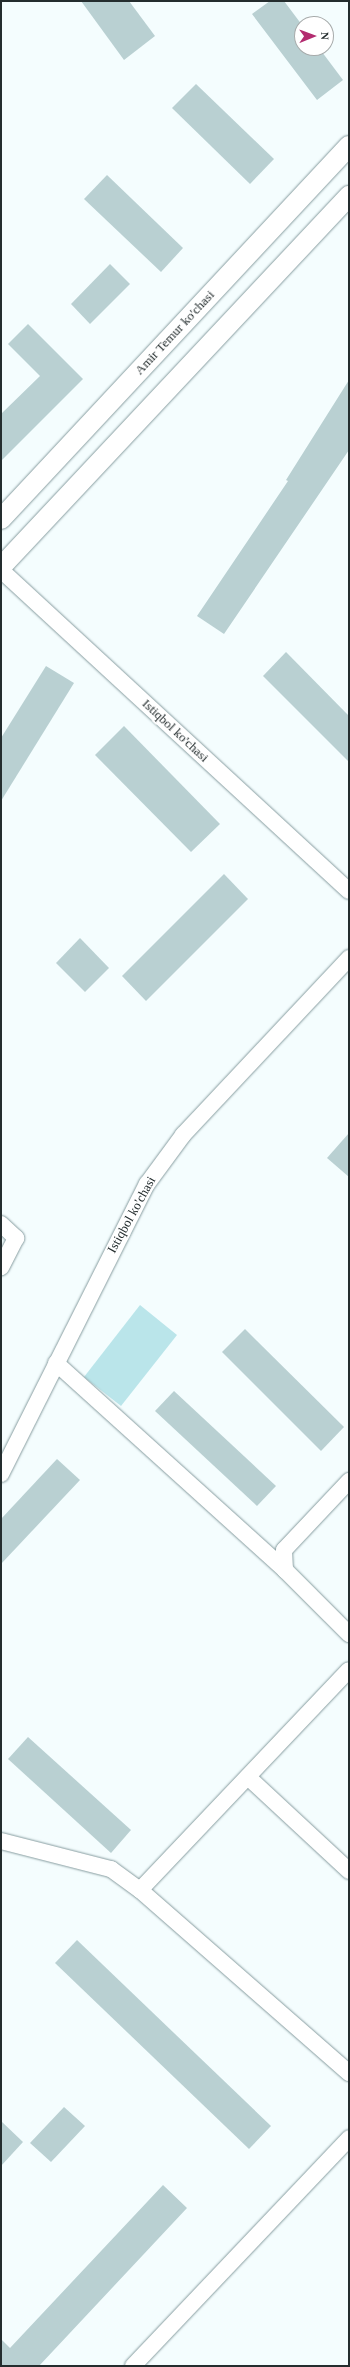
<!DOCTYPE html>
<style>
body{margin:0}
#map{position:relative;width:350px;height:2367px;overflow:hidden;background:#f4fdfe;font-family:Georgia,serif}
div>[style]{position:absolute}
.green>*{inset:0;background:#bae5ea}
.building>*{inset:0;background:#b9d0d2}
.roads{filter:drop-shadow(0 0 1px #879da0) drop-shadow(0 0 1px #879da0)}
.minor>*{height:16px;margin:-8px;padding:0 8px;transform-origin:8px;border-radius:8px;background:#fff}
.major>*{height:20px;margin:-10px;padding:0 10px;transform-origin:10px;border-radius:10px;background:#fff}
span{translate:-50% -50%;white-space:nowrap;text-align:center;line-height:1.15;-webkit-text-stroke:3.5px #fff;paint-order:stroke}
.street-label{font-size:13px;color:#242d2e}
.frame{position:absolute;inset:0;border:2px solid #242d2e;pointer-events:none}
.north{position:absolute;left:294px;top:16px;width:40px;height:40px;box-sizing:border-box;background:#fff;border:1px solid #a7abab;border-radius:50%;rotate:89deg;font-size:11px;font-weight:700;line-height:16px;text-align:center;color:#242d2e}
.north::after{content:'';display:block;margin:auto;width:14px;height:18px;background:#b32c70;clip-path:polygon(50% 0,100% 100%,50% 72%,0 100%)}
</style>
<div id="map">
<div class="green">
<div style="clip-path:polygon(140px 1305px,177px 1335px,121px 1406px,84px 1377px)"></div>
</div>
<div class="building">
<div style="clip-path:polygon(81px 1px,129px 1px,155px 36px,124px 60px)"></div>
<div style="clip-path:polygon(270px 1px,284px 1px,302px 25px,302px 48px,319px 48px,343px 80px,317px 100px,252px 14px)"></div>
<div style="clip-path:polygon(196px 84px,274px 159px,250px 184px,172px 108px)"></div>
<div style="clip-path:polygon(107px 175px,183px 248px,161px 272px,84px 199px)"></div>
<div style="clip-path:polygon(110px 264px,130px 284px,90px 324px,71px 304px)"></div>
<div style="clip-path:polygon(28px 324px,83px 379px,1px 461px,1px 414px,40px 376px,8px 344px)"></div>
<div style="clip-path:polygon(349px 380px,349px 450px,224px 634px,197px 616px,288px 481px,286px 480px)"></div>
<div style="clip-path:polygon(286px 652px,349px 716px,349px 762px,263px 676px)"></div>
<div style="clip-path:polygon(46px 666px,74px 683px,1px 801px,1px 738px)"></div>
<div style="clip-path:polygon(124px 726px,220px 824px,191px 852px,95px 755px)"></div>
<div style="clip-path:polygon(224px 874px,248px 899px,146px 1001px,122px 976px)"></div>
<div style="clip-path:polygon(80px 938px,109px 968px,85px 992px,56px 963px)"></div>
<div style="clip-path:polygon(349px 1133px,349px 1177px,327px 1158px)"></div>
<div style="clip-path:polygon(245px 1329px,344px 1427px,321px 1451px,222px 1352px)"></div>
<div style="clip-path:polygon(174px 1391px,276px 1486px,257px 1506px,155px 1411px)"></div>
<div style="clip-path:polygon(57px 1459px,80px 1480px,1px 1564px,1px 1519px)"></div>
<div style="clip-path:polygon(28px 1737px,131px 1830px,111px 1853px,8px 1759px)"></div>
<div style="clip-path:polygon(77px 1940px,271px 2126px,249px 2149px,55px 1963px)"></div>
<div style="clip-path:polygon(64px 2107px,85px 2126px,51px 2162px,30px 2143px)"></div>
<div style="clip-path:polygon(1px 2121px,23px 2142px,1px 2166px)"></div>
<div style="clip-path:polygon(163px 2185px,187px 2208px,39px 2366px,1px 2366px,1px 2339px,10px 2348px)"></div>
</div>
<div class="roads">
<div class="minor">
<div style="left:1px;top:570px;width:473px;rotate:42.7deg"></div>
<div style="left:1px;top:1224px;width:21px;rotate:43deg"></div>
<div style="left:16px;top:1238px;width:33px;rotate:117deg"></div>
<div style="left:56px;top:1363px;width:309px;rotate:42.1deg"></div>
<div style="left:285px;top:1570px;width:91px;rotate:45deg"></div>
<div style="left:1px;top:1474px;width:325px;rotate:-63.3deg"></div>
<div style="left:147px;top:1184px;width:61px;rotate:-53.7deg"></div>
<div style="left:183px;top:1135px;width:243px;rotate:-46.8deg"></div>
<div style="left:285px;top:1570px;width:20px;rotate:-93deg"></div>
<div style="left:284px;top:1550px;width:95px;rotate:-46.7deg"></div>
<div style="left:248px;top:1777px;width:138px;rotate:42.9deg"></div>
<div style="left:1px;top:1841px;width:114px;rotate:14.3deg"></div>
<div style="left:111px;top:1869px;width:36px;rotate:36deg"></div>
<div style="left:140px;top:1890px;width:278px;rotate:41.2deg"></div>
<div style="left:140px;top:1890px;width:303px;rotate:-46.5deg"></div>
<div style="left:133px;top:2366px;width:314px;rotate:-46.5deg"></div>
</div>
<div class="major">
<div style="left:1px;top:519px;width:510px;rotate:-46.99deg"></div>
<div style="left:1px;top:567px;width:509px;rotate:-46.83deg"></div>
</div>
</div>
<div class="street-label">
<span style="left:175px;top:333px;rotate:-47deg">Amir Temur ko'chasi</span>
<span style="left:175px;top:731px;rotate:43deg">Istiqbol ko'chasi</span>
<span style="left:132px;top:1215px;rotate:-61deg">Istiqbol ko'chasi</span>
</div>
<div class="frame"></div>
<div class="north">N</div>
</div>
